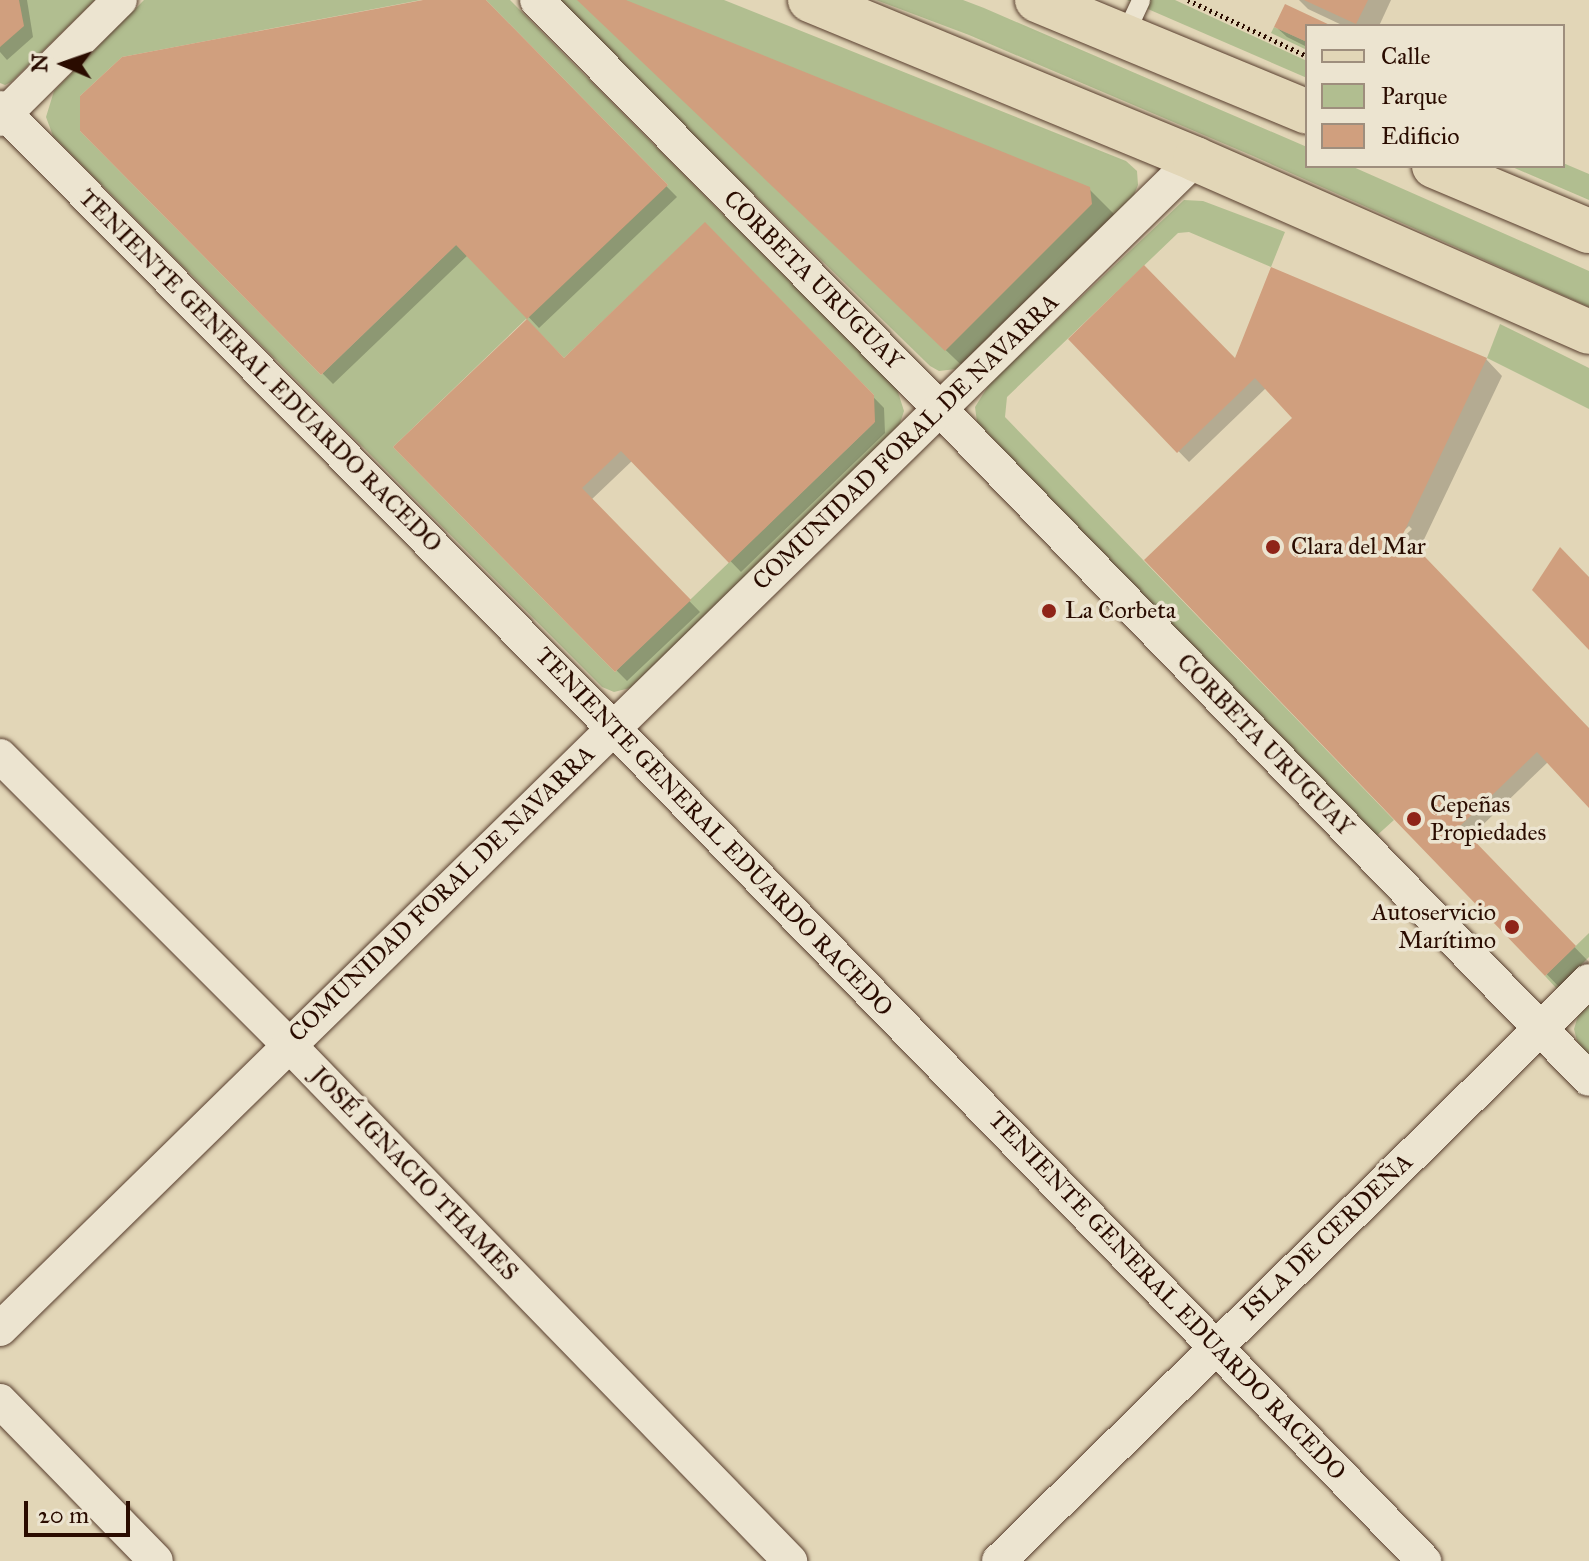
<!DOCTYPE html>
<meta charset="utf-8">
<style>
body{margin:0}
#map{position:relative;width:1589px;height:1561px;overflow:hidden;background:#e2d6b7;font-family:"IM FELL Great Primer",serif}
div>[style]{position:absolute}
.green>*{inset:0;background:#b1be90}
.shadow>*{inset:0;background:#0003}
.building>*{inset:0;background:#d09f7e}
.path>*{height:5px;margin-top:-2.5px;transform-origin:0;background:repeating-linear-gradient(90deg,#2a0c00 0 2px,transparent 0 6px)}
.roads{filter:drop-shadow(0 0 2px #583e2e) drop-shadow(0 0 2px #583e2e)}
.service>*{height:18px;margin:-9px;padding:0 9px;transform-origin:9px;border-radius:9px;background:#ece4d0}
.minor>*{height:34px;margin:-17px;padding:0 17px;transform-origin:17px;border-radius:17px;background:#ece4d0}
.primary>*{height:44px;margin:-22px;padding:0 22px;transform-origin:22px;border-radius:22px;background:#e2d6b7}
.dots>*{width:22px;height:22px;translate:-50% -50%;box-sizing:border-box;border:4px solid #ece4d0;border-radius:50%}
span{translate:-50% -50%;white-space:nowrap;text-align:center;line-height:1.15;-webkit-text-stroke:7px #ece4d0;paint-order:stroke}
.street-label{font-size:24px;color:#2a0c00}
.poi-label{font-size:24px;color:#2a0c00}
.left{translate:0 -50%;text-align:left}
.right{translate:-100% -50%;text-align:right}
.legend{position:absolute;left:1305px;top:24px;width:260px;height:144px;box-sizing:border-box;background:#ece4d0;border:2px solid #9e8e7d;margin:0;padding:10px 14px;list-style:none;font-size:24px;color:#2a0c00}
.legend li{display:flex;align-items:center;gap:16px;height:40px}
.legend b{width:40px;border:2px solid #9e8e7d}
.north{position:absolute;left:24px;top:24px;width:80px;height:80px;-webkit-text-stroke:6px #ece4d0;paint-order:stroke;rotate:272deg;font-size:22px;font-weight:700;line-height:32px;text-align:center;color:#2a0c00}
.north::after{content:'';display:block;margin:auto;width:28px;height:36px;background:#2a0c00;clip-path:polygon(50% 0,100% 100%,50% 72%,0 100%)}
.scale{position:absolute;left:24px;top:1501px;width:106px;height:36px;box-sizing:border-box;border:4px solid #2a0c00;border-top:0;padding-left:10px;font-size:24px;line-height:28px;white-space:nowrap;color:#2a0c00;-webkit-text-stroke:6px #ece4d0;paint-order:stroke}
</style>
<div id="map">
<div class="green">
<div style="clip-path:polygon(19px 0,95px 0,11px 82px,5px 85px,0 83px,0 47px)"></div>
<div style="clip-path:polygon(evenodd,144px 0,421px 0,122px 57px,80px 96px,80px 131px,321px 375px,456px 245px,668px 185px,486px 0,510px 0,897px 389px,904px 411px,898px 429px,630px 688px,614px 692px,602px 687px,53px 136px,46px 117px,54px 91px,144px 0,705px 223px,874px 395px,874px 423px,615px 672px,393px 447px,526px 319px,564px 358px,705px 223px)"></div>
<div style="clip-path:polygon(554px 0,724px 0,1126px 161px,1137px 171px,1138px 185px,1133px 197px,956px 369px,939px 371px,930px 366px)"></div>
<div style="clip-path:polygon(876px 0,963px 0,984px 8px,1307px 147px,1307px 166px,1351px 166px,1589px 271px,1589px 307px,1253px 156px,969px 35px)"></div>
<div style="clip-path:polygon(1127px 0,1175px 0,1307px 61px,1307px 78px)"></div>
<div style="clip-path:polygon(1274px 27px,1307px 42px,1307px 50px,1271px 33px)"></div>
<div style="clip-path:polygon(1563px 163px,1589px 174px,1589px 200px,1510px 166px,1563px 166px)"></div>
<div style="clip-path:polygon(1184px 200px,1203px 201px,1285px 232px,1271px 267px,1189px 232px,1178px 233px,1007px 397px,1005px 417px,1394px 820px,1374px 838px,977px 422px,975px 407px,990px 383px)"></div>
<div style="clip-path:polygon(1500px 324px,1589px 368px,1589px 409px,1487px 358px)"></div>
<div style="clip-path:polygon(1589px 933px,1589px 957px,1557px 989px,1545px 976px)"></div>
<div style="clip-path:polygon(1589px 1005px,1589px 1055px,1577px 1041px,1574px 1029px,1578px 1016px)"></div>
</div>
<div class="shadow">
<div style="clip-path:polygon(0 0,27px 0,33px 37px,7px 60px,0 52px)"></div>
<div style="clip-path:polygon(433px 0,483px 0,677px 197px,539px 328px,469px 254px,333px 384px,82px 130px)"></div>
<div style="clip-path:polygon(580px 0,620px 0,1089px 189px,1120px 220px,977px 380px)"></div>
<div style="clip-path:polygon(1299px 0,1391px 0,1379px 26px,1344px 26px,1308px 9px)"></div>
<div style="clip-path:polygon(1286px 7px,1327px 26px,1307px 26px,1307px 47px,1287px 37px,1276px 27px)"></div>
<div style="clip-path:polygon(705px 225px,884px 408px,885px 433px,741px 572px,633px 460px,591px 500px,700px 612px,627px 681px,396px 447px,564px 361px)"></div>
<div style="clip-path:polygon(1070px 339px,1241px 367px,1486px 359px,1502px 376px,1418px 552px,1589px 730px,1589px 805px,1548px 762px,1469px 838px,1589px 962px,1563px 991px,1257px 675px,1412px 529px,1409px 526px,1254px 672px,1294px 419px,1266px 388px,1189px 462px)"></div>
</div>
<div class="building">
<div style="clip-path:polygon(0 0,19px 0,24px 26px,0 47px)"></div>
<div style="clip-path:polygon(423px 0,486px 0,668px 185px,527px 319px,456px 245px,321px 375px,80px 131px,80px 96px,122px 57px)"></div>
<div style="clip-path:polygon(577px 0,626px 0,1090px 187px,1092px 204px,945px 351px)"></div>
<div style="clip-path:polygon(1304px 0,1368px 0,1356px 24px)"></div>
<div style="clip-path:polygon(1285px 4px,1332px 26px,1307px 26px,1307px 42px,1274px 27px)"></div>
<div style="clip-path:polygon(705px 222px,874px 395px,875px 422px,729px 563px,621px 451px,582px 488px,691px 600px,615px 672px,393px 447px,527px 319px,564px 358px)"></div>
<div style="clip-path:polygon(1144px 265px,1235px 358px,1271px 267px,1487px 358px,1403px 534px,1589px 728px,1589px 808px,1537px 752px,1460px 826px,1576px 946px,1545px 976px,1144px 560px,1292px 418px,1255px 378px,1177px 453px,1068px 339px)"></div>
<div style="clip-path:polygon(1560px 547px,1589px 577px,1589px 650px,1532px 590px)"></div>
</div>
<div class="path">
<div style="left:1188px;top:0;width:132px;rotate:25.2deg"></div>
</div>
<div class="roads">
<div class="service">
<div style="left:1125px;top:35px;width:38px;rotate:-65deg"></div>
</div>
<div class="minor">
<div style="left:537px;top:0;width:576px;rotate:45.42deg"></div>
<div style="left:941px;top:410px;width:931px;rotate:45.91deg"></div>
<div style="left:0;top:108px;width:872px;rotate:45.33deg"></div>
<div style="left:613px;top:728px;width:1163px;rotate:45.77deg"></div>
<div style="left:0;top:119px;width:169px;rotate:-44.8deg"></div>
<div style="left:0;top:756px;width:407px;rotate:45deg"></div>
<div style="left:288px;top:1044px;width:721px;rotate:45.84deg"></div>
<div style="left:0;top:1329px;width:1672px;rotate:-44.39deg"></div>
<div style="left:0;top:1401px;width:223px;rotate:45.7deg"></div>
<div style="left:999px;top:1561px;width:827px;rotate:-44.51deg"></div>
</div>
<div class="primary">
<div style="left:810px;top:0;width:417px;rotate:22.4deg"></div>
<div style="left:1195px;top:159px;width:430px;rotate:23.7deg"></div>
<div style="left:1037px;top:0;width:292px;rotate:22.5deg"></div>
<div style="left:1434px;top:166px;width:168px;rotate:22.8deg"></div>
</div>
</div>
<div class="dots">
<div style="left:1273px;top:547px;background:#8f2418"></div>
<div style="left:1049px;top:611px;background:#8f2418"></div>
<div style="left:1414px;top:819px;background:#8f2418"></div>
<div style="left:1512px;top:927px;background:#8f2418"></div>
</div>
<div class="street-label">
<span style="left:813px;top:280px;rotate:45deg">CORBETA URUGUAY</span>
<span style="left:260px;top:371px;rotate:45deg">TENIENTE GENERAL EDUARDO RACEDO</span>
<span style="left:906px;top:442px;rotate:-44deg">COMUNIDAD FORAL DE NAVARRA</span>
<span style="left:1265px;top:745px;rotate:46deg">CORBETA URUGUAY</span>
<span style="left:714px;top:832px;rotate:46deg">TENIENTE GENERAL EDUARDO RACEDO</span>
<span style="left:442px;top:894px;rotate:-44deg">COMUNIDAD FORAL DE NAVARRA</span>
<span style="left:414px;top:1174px;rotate:46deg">JOSÉ IGNACIO THAMES</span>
<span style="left:1327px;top:1237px;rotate:-44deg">ISLA DE CERDEÑA</span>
<span style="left:1167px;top:1296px;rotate:46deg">TENIENTE GENERAL EDUARDO RACEDO</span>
</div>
<div class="poi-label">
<span class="left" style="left:1291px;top:547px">Clara del Mar</span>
<span class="left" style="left:1065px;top:611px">La Corbeta</span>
<span class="left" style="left:1430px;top:819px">Cepeñas<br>Propiedades</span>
<span class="right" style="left:1496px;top:927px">Autoservicio<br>Marítimo</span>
</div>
<ul class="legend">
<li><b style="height:10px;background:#e2d6b7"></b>Calle</li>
<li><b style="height:22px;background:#b1be90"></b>Parque</li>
<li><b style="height:22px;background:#d09f7e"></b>Edificio</li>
</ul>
<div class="north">N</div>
<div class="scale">20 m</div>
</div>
